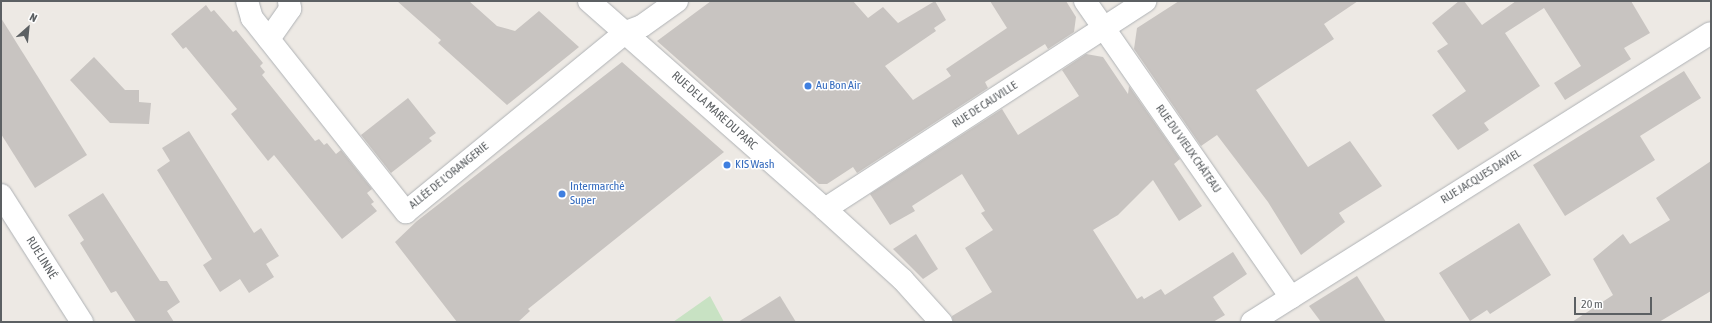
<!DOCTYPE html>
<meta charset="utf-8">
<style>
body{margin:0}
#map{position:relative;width:1712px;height:323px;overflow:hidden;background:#ede9e4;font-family:"Asap Condensed",sans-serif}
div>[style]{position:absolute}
.green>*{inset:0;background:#c8e2c3}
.building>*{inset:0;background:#c8c4c1}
.roads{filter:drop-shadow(0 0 1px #afb2b5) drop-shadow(0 0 1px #afb2b5)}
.street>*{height:22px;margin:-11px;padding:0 11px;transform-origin:11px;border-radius:11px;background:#fff}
.dots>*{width:11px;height:11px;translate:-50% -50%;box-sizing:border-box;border:2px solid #fff;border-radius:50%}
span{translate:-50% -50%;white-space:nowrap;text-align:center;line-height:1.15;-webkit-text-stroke:3px #fff;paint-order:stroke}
.shop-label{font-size:12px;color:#366cbe}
.left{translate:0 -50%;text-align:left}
.street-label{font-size:12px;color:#5c6063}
.frame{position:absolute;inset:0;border:2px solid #5c6063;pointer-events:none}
.north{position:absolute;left:8px;top:8px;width:40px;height:40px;-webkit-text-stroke:3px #fff;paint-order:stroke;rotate:27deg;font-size:11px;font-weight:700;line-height:16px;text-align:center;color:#5c6063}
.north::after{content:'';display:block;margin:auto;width:14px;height:18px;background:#5c6063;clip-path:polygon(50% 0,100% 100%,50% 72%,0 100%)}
.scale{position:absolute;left:1574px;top:297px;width:78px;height:18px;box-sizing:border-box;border:2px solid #5c6063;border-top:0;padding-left:5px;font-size:12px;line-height:14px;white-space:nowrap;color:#5c6063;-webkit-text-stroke:3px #fff;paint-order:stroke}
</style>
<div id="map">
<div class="green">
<div style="clip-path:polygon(710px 296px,724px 322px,673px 322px)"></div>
</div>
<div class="building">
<div style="clip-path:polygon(397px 1px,469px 1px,497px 26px,515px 31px,539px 11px,579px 47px,507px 105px,438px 43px,441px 40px)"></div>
<div style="clip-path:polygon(711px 1px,853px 1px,868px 18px,883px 7px,898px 23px,935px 1px,946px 20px,934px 28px,936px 31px,885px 66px,913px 100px,951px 76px,946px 69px,1007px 28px,990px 1px,1066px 1px,1076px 17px,1074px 32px,1048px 49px,1045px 44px,985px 82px,988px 88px,857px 173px,853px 167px,827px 184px,819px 184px,657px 41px)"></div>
<div style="clip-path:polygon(1179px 1px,1358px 1px,1324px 24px,1334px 39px,1256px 90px,1308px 167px,1350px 141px,1382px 186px,1339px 213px,1345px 222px,1301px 255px,1268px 202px,1217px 135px,1201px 146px,1134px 49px,1137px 28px)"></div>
<div style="clip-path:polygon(1459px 1px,1464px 1px,1482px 25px,1516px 1px,1631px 1px,1650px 33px,1624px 48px,1631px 59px,1565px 100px,1554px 83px,1581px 66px,1544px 8px,1505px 33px,1540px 86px,1484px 123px,1489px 130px,1458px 150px,1432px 115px,1466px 91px,1437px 51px,1448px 44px,1432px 23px)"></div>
<div style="clip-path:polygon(206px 5px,211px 12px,214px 10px,233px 32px,236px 30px,263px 63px,260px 66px,265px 72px,262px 75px,315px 141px,319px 139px,324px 145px,327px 143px,336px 154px,341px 150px,372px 189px,367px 193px,374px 202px,371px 204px,377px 211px,342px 239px,274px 155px,268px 161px,231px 114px,237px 109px,186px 47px,183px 49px,171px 34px)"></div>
<div style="clip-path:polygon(1px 18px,87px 155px,35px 188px,1px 134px)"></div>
<div style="clip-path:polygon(1086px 54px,1103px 57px,1128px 94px,1129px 86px,1180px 159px,1174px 164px,1202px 206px,1179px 221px,1153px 180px,1118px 215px,1093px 230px,1137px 299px,1142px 296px,1144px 299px,1161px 289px,1165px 295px,1233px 252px,1247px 274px,1213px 297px,1225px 315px,1213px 322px,953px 322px,952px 316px,992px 292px,965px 248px,993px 230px,981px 213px,985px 211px,962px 174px,912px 206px,915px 211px,890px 225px,870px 194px,1002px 109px,1018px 135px,1079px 96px,1062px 70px)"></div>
<div style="clip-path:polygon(94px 57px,125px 90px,139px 90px,139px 102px,151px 103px,149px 124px,110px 123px,70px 80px)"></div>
<div style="clip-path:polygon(622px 62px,724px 152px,528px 309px,530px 311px,518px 322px,457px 322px,395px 242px,417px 221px)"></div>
<div style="clip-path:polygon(1684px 71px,1701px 98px,1640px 136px,1655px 160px,1565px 216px,1533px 165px)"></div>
<div style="clip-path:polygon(408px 98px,436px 133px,429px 138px,432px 141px,391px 173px,361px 135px)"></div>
<div style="clip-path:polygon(189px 131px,254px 233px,261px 228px,279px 256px,266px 264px,274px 277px,249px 293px,240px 279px,220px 292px,203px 265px,212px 259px,157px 170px,170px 161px,162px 148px)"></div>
<div style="clip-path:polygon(1711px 161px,1711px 291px,1659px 322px,1572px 322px,1613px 295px,1593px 259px,1623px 234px,1630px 244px,1670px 220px,1656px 198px)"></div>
<div style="clip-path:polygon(103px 193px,160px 281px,167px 281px,180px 302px,167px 311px,174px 322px,136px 322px,116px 291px,111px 293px,80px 243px,84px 240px,68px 215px)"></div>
<div style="clip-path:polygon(1519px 223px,1551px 275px,1490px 314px,1487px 310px,1470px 321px,1439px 273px)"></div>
<div style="clip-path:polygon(916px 234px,938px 269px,923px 279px,893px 249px)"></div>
<div style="clip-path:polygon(1357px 276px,1386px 322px,1321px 322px,1309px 306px)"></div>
<div style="clip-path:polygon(780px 296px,796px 322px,738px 322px)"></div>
</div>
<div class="roads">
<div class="street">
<div style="left:247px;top:1px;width:18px;rotate:74deg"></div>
<div style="left:252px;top:18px;width:248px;rotate:51.6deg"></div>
<div style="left:406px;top:212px;width:284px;rotate:-39.3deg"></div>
<div style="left:626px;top:32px;width:17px;rotate:-21deg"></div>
<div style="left:642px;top:26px;width:43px;rotate:-35.5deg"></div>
<div style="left:589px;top:1px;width:315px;rotate:41.4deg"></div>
<div style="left:825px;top:209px;width:105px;rotate:42.3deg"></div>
<div style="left:903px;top:280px;width:57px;rotate:47.9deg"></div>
<div style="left:1085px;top:1px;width:361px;rotate:55.2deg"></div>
<div style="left:269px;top:39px;width:37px;rotate:-55deg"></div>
<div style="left:290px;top:9px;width:8px;rotate:-97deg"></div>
<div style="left:1px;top:195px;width:151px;rotate:57.5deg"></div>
<div style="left:825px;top:209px;width:382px;rotate:-33deg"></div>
<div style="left:1252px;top:322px;width:542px;rotate:-32.2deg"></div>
</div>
</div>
<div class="dots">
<div style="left:808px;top:86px;background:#3f7fe0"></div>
<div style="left:727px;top:165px;background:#3f7fe0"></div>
<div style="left:562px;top:194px;background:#3f7fe0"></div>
</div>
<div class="shop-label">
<span class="left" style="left:816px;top:86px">Au Bon Air</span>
<span class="left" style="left:735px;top:165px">KIS Wash</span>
<span class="left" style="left:570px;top:194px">Intermarché<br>Super</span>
</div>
<div class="street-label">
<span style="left:985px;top:105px;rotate:-33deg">RUE DE CAUVILLE</span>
<span style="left:714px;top:111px;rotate:42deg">RUE DE LA MARE DU PARC</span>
<span style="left:1188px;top:149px;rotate:55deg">RUE DU VIEUX CHÂTEAU</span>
<span style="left:449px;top:176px;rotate:-39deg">ALLÉE DE L'ORANGERIE</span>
<span style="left:1481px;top:177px;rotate:-32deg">RUE JACQUES DAVIEL</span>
<span style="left:41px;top:258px;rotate:58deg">RUE LINNÉ</span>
</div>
<div class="frame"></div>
<div class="north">N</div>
<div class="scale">20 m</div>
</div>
